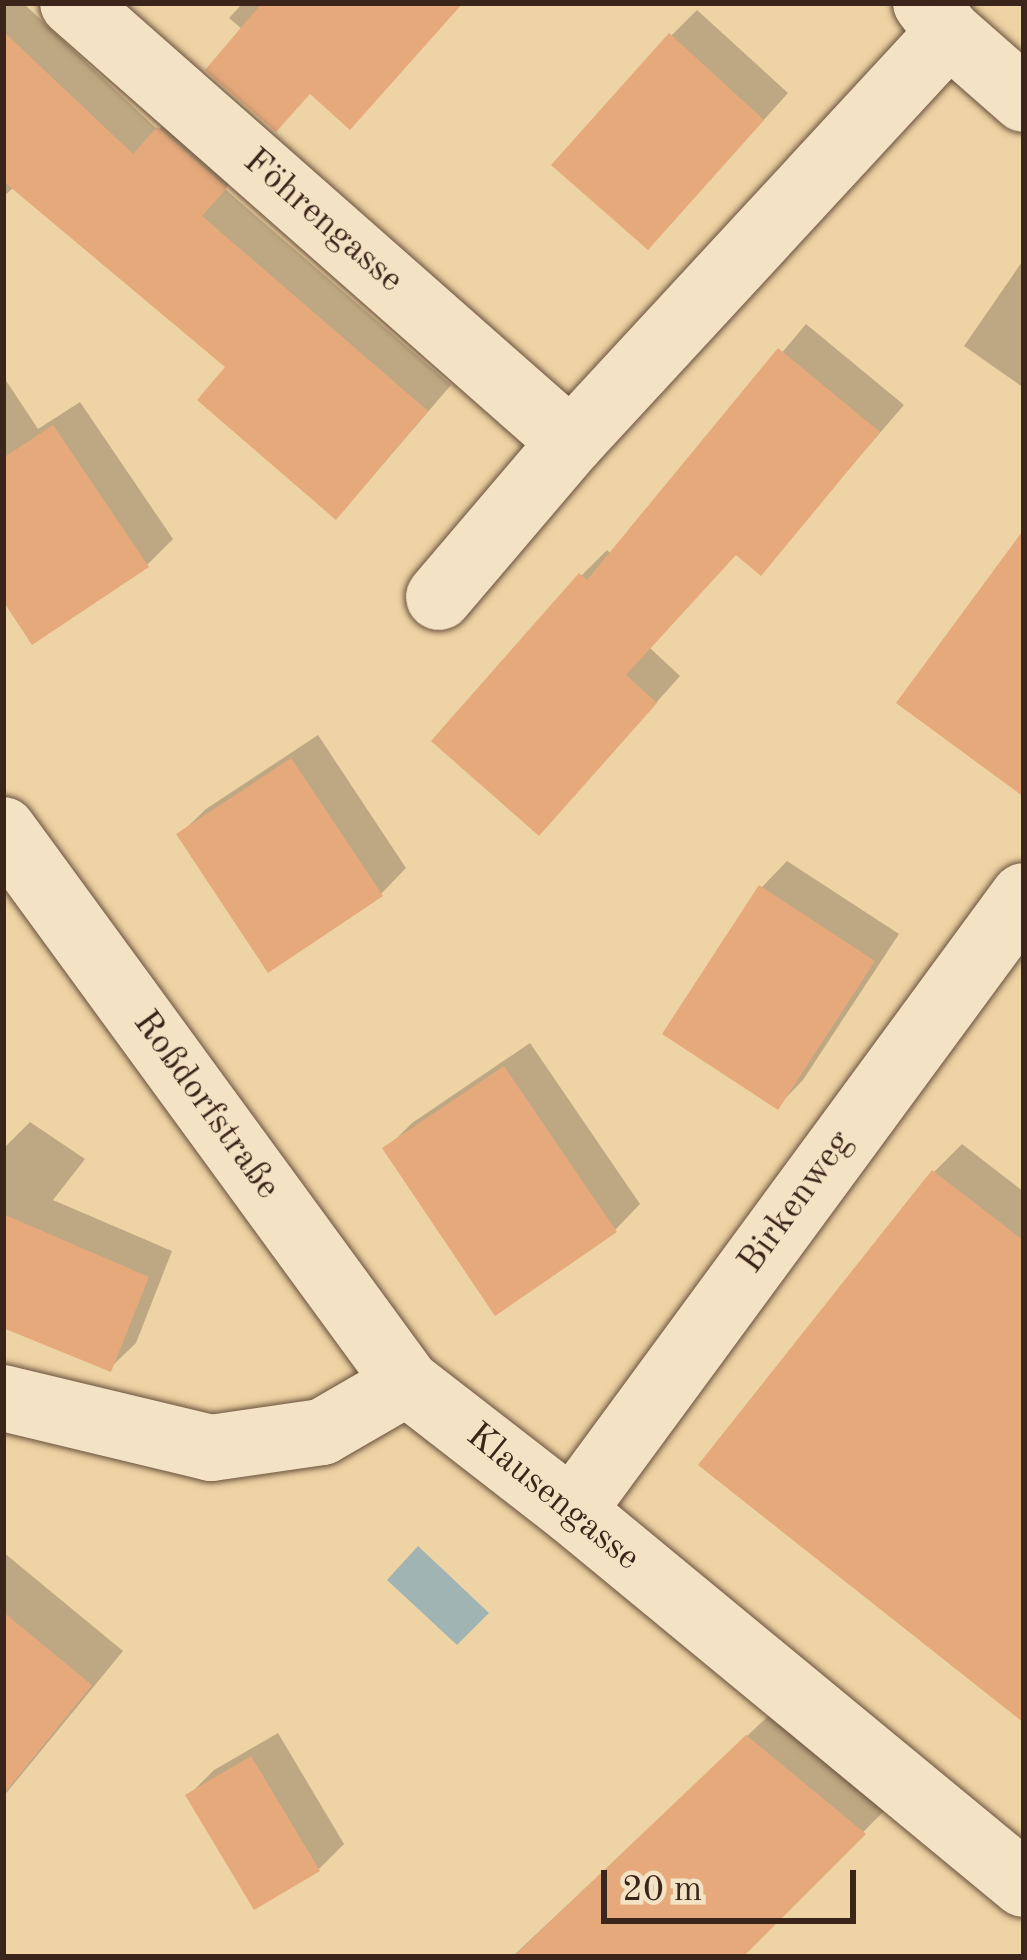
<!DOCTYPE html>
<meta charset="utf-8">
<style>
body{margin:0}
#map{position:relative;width:1027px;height:1960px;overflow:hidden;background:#eed3a4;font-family:"Old Standard TT",serif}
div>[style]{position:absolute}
.water>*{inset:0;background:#a0b4b3}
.shadow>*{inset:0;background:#0003}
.building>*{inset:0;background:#e5a97c}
.roads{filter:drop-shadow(0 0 3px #68503c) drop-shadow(0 0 3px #68503c)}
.minor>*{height:66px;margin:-33px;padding:0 33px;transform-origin:33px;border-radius:33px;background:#f4e2c4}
span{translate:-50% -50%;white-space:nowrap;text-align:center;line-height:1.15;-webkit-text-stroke:9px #f4e2c4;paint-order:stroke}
.street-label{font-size:36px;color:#3b241a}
.frame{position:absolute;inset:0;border:6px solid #3b241a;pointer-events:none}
.scale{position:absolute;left:601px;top:1870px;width:255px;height:54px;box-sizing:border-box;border:6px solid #3b241a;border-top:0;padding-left:15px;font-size:36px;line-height:42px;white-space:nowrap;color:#3b241a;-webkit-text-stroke:9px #f4e2c4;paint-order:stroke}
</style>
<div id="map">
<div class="water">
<div style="clip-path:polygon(418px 1546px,489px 1613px,457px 1645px,387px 1580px)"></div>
</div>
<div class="shadow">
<div style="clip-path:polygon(3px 3px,23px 3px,158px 130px,184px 104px,249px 162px,225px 189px,451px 385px,360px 491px,229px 367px,14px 187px,3px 197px)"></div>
<div style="clip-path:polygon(243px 3px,463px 3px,243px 30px,229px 18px)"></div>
<div style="clip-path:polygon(697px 10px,788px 93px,673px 221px,671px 36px)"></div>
<div style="clip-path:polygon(1024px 259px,1024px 388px,964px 346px)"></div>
<div style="clip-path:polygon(806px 324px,904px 405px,760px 572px,736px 552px,649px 647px,680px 676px,564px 806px,581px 576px,607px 550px,612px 555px)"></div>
<div style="clip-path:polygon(3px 376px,38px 429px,80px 402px,173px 539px,147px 565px,3px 596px)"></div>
<div style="clip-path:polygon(318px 735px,406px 868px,381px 894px,180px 834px,206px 809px)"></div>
<div style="clip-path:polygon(787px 861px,899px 934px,803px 1080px,778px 1106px,762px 887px)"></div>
<div style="clip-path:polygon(530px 1043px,640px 1204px,615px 1230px,386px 1149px,412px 1123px)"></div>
<div style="clip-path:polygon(30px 1122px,85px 1159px,53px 1200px,172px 1251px,136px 1343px,110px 1368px,3px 1325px,3px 1149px)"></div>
<div style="clip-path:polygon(962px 1144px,1024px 1192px,1024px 1718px,934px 1172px)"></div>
<div style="clip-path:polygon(3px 1552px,123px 1651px,3px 1797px)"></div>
<div style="clip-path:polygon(780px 1705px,896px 1799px,739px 1957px,512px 1957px)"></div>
<div style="clip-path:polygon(278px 1733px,344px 1844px,319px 1869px,189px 1795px,214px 1770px)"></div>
</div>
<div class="building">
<div style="clip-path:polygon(262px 3px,463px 3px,350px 130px,310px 94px,276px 132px,205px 70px)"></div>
<div style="clip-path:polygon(3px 31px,133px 154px,157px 127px,227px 188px,202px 216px,428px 411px,336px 520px,197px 400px,225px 367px,3px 181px)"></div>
<div style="clip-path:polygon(669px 33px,764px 120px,648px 250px,551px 165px)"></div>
<div style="clip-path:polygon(778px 348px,880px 432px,761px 576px,736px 555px,626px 675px,657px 703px,539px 836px,431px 741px,579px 573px,587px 580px)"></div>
<div style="clip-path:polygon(53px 425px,149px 567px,32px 645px,3px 601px,3px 458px)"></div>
<div style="clip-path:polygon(1024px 529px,1024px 797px,896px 703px)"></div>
<div style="clip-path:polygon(291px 758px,383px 896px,268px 973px,176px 834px)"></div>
<div style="clip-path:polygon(759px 885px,875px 961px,778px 1110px,662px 1034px)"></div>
<div style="clip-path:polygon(504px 1066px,617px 1232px,495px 1316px,382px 1148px)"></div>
<div style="clip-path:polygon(932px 1170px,1024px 1241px,1024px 1723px,698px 1465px)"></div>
<div style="clip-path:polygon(3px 1214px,149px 1277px,111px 1372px,3px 1328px)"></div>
<div style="clip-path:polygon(3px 1612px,92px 1685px,3px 1795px)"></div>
<div style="clip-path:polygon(746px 1735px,866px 1834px,743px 1957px,513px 1957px)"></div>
<div style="clip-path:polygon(251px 1756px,320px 1871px,254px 1910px,185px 1795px)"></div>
</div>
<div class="roads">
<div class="minor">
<div style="left:73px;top:3px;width:664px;rotate:41.4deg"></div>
<div style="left:571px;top:442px;width:557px;rotate:-47.26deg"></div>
<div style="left:926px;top:3px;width:38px;rotate:53deg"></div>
<div style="left:949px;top:33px;width:100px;rotate:41.3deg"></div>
<div style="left:439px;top:597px;width:204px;rotate:-49.6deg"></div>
<div style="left:3px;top:830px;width:685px;rotate:53.85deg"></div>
<div style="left:3px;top:1398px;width:214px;rotate:13.5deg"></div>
<div style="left:211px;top:1448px;width:112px;rotate:-8.2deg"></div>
<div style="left:322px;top:1432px;width:98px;rotate:-30deg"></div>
<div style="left:407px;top:1383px;width:209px;rotate:37.8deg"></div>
<div style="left:572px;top:1511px;width:586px;rotate:39.53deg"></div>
<div style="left:572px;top:1511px;width:763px;rotate:-53.69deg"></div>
</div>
</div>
<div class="street-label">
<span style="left:322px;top:222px;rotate:41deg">Föhrengasse</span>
<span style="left:205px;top:1106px;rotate:54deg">Roßdorfstraße</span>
<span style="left:797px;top:1203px;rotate:-54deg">Birkenweg</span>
<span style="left:552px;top:1498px;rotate:39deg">Klausengasse</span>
</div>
<div class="frame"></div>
<div class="scale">20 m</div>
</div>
